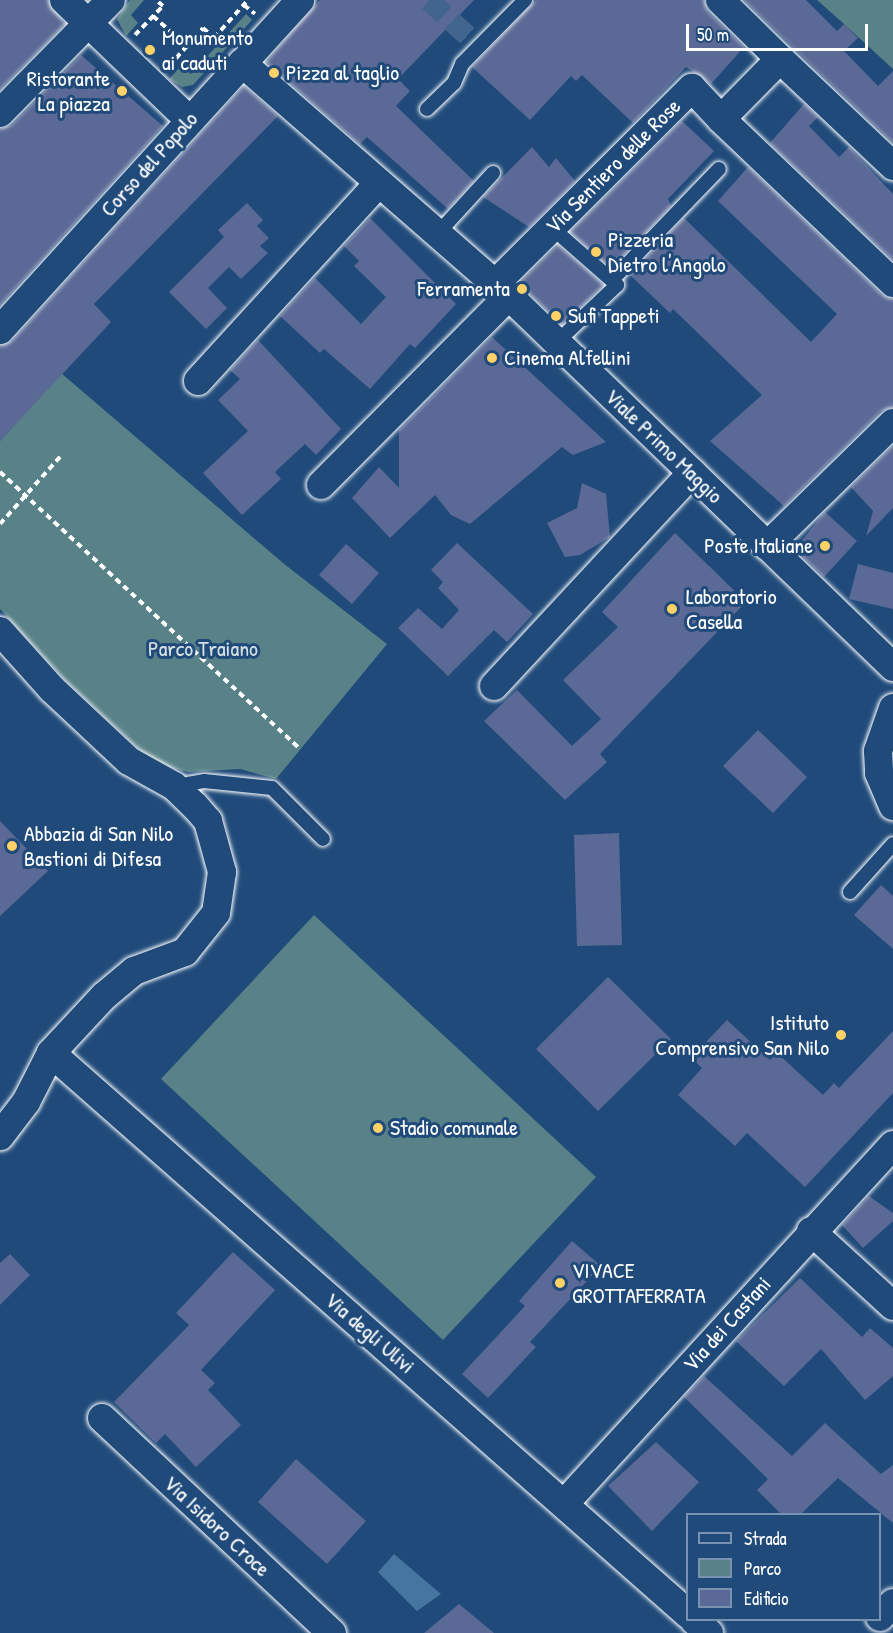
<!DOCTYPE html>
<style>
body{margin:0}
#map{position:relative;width:893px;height:1633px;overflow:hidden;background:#1f4a7a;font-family:"Patrick Hand",sans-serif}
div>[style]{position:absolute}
.green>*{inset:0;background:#588288}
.water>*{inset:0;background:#4675a2}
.building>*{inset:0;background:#5b6996}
.pedestrian-tunnel>*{height:21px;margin-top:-10.5px;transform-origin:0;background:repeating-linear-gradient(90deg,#41658e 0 21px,transparent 0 31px)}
.path>*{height:4px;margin-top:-2px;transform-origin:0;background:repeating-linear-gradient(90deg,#fff 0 6px,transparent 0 10.5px)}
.roads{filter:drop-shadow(0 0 2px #fff) drop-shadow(0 0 2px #fff)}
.service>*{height:14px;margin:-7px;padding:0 7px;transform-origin:7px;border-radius:7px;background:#1f4a7a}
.minor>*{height:28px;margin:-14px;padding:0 14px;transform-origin:14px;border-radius:14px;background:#1f4a7a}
.dots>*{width:16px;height:16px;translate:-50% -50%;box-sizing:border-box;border:3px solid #1f4a7a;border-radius:50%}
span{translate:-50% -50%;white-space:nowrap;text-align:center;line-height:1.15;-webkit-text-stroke:6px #1f4a7a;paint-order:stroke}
.poi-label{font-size:22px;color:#fff}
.left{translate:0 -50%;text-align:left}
.right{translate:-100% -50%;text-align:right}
.street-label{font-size:22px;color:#fff}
.park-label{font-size:22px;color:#d5e0e1}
.legend{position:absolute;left:686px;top:1513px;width:195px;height:108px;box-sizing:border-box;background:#1f4a7a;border:2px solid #7992af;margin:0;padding:8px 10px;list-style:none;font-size:18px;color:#fff}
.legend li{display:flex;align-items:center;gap:12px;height:30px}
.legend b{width:30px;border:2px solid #7992af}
.scale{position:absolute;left:686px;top:24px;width:182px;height:27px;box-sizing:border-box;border:3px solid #fff;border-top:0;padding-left:8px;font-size:18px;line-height:21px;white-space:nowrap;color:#fff;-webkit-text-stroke:4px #1f4a7a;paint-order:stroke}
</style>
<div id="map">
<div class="green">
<div style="clip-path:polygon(130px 0,144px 0,131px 15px,138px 23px,126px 36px,117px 19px)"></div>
<div style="clip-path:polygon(817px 0,893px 0,893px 69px,844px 24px)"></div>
<div style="clip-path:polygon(246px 14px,252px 20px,193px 85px,182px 87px,169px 79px,181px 66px,191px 74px)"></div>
<div style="clip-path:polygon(61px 373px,283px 563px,387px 644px,276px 779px,240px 769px,188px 772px,154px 763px,66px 681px,0 609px,0 441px)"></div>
<div style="clip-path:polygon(314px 915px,596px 1177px,443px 1340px,161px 1079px)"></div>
</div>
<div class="water">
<div style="clip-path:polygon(394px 1554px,441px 1594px,417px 1611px,378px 1572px)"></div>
</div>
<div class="building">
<div style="clip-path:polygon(0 0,48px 0,65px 24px,0 89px)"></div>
<div style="clip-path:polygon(320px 0,474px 0,398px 79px,410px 91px,396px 106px,474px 181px,448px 209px,367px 137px,360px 144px,266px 62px)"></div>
<div style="clip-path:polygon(536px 0,704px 0,708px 12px,744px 47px,711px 84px,686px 67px,633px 123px,582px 75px,576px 81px,571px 76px,530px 120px,472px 67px)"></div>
<div style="clip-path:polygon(744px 0,806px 0,837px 31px,844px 24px,858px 38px,844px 51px,878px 86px,893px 71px,893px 143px)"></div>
<div style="clip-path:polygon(81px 55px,163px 126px,0 305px,0 129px,12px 125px)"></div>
<div style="clip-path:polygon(244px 86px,278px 116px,94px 304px,111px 322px,0 441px,0 346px,12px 341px)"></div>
<div style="clip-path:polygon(804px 104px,818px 117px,809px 126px,839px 157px,849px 147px,893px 194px,893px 260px,770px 143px)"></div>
<div style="clip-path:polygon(682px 121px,714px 151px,668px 199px,671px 206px,611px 268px,570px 232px)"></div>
<div style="clip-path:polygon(532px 147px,549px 167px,556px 158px,575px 181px,529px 227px,483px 197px)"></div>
<div style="clip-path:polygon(748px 167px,882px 295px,893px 299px,893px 407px,881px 411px,784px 506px,710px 441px,762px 395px,673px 309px,670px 313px,630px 275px,684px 218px,811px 342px,837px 314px,718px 201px)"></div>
<div style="clip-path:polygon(247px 203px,263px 220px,257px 226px,269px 238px,260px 246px,268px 253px,241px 279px,229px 267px,208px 288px,227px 308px,206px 329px,169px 292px,224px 237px,218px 230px)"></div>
<div style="clip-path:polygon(370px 218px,456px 304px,415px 348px,410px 344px,370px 389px,324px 349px,320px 353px,280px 316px,315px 278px,361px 324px,386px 297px,354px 266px,359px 261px,344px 246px)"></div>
<div style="clip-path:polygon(558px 245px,604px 285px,562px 325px,519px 283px)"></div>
<div style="clip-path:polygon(492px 337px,606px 442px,573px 455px,562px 447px,470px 524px,451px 515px,435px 495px,390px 538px,352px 498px,379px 467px,399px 488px,399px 430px)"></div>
<div style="clip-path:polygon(258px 340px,341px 429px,316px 455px,305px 444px,275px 472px,281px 479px,242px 515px,203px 473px,248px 431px,218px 400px,240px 379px,230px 370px)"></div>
<div style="clip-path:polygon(893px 446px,893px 508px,866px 536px,873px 511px,851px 487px)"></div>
<div style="clip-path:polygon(582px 483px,606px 494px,610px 537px,580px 555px,565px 557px,547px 523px,577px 508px)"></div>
<div style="clip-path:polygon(825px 512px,857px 541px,824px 577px,795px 549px)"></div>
<div style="clip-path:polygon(675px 533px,746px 602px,600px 754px,607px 762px,565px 800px,484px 721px,517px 690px,572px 746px,601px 719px,563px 680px,618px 627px,602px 612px)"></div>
<div style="clip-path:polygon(457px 543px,533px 614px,507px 642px,494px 630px,448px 676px,398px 628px,418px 608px,442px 629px,459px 610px,438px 588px,443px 582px,431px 570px)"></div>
<div style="clip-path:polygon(346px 544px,379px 573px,352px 604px,319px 575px)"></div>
<div style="clip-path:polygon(858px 564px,893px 573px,893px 609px,849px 599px)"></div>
<div style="clip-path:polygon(758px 730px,807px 777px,773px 813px,723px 766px)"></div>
<div style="clip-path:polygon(0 821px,48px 871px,0 916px)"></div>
<div style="clip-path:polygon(619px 833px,622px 945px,577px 946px,574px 835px)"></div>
<div style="clip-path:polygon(881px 885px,893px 896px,893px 949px,854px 915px)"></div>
<div style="clip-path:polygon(608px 977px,671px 1039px,598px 1111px,536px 1049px)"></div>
<div style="clip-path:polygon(727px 1020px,770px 1060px,777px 1053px,823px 1095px,834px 1083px,839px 1088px,893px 1031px,893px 1093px,805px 1187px,747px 1133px,735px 1146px,678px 1095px,702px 1068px,691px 1058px)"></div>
<div style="clip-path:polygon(869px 1196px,893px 1213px,893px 1221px,863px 1248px,842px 1225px)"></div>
<div style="clip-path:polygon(572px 1241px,601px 1266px,530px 1342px,536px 1347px,488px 1398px,462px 1374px,525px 1306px,519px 1301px)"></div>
<div style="clip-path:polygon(233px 1252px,275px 1290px,201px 1370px,215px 1383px,208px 1390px,241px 1425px,196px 1467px,165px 1434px,156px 1443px,114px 1402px,189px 1325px,176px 1313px)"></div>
<div style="clip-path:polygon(10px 1254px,30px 1275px,0 1305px,0 1263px)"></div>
<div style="clip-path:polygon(800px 1278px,862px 1337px,870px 1328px,893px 1348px,893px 1376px,865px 1400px,821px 1349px,784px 1386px,736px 1341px)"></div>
<div style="clip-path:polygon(704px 1376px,792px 1456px,825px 1423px,881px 1474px,893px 1465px,893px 1523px,838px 1478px,800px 1515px,782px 1515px,757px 1490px,768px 1479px,684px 1397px)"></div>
<div style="clip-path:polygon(656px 1442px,699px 1482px,652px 1531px,608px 1486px)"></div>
<div style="clip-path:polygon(296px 1459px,366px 1521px,327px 1564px,258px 1502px)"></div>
<div style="clip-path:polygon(459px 1604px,494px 1633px,424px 1633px)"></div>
</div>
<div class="pedestrian-tunnel">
<div style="left:429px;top:0;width:68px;rotate:42.6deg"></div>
</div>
<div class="path">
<div style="left:244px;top:5px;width:14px;rotate:39deg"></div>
<div style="left:153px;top:16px;width:45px;rotate:41.4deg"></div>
<div style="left:187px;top:46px;width:24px;rotate:-48deg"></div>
<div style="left:203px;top:28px;width:15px;rotate:42deg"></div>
<div style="left:214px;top:38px;width:51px;rotate:-48.2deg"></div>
<div style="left:135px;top:35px;width:40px;rotate:-46deg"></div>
<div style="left:163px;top:6px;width:9px;rotate:-139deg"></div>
<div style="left:169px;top:66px;width:27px;rotate:-48deg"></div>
<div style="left:0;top:472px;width:408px;rotate:42.7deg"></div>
<div style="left:0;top:524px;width:90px;rotate:-48.2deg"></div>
</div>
<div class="roads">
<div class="service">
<div style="left:427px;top:109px;width:37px;rotate:-44deg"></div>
<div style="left:454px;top:83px;width:21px;rotate:-67deg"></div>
<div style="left:462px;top:64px;width:90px;rotate:-45.5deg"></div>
<div style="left:551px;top:227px;width:88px;rotate:41.3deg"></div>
<div style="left:617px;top:285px;width:83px;rotate:136.5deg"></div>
<div style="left:439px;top:232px;width:80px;rotate:-47.5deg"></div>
<div style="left:612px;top:280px;width:154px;rotate:-46.1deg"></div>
<div style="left:176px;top:786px;width:28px;rotate:-10deg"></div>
<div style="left:204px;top:781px;width:68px;rotate:5.9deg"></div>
<div style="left:272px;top:788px;width:72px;rotate:45deg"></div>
<div style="left:850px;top:892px;width:64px;rotate:-48.1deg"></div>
</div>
<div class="minor">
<div style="left:64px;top:0;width:173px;rotate:43.8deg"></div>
<div style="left:720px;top:0;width:84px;rotate:44.5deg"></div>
<div style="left:242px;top:63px;width:354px;rotate:41.1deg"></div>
<div style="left:509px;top:296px;width:534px;rotate:44.01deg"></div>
<div style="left:0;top:113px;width:158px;rotate:-45.5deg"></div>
<div style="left:721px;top:119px;width:238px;rotate:43.6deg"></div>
<div style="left:495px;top:284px;width:278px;rotate:-44.9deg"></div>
<div style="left:692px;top:88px;width:42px;rotate:46.9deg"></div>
<div style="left:721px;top:119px;width:84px;rotate:-45.5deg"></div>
<div style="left:780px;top:59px;width:156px;rotate:43.4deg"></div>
<div style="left:0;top:330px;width:446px;rotate:-47.7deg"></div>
<div style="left:198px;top:381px;width:268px;rotate:-47.6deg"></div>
<div style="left:321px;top:485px;width:267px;rotate:-45.2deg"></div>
<div style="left:767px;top:546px;width:176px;rotate:-44.3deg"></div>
<div style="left:0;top:631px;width:78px;rotate:48.1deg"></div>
<div style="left:52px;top:689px;width:105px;rotate:43.1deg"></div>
<div style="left:129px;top:761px;width:51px;rotate:29.1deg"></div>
<div style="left:174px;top:786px;width:29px;rotate:44deg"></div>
<div style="left:195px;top:806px;width:20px;rotate:49deg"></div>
<div style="left:208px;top:821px;width:53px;rotate:74.6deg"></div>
<div style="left:222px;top:872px;width:41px;rotate:98.3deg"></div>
<div style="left:216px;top:913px;width:50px;rotate:128.5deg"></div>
<div style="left:185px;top:952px;width:54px;rotate:159.6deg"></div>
<div style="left:134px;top:971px;width:39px;rotate:140deg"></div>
<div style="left:104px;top:996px;width:78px;rotate:132.9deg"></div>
<div style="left:51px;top:1053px;width:55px;rotate:117deg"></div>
<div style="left:26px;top:1102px;width:43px;rotate:127.4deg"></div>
<div style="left:494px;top:686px;width:291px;rotate:-47.1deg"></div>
<div style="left:893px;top:708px;width:46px;rotate:109.2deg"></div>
<div style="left:878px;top:751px;width:22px;rotate:87deg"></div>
<div style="left:879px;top:773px;width:36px;rotate:67deg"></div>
<div style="left:51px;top:1053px;width:849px;rotate:41.37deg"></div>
<div style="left:811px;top:1231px;width:111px;rotate:42.4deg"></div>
<div style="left:102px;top:1418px;width:315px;rotate:43.1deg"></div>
<div style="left:564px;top:1504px;width:487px;rotate:-47.5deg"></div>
<div style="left:880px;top:1617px;width:19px;rotate:-47deg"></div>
<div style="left:694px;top:1620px;width:20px;rotate:41deg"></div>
</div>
</div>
<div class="dots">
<div style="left:150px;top:50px;background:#ffd166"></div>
<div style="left:274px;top:73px;background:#ffd166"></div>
<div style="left:122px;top:91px;background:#ffd166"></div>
<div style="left:596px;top:252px;background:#ffd166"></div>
<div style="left:522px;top:289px;background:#ffd166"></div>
<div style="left:556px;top:316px;background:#ffd166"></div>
<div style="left:492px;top:358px;background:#ffd166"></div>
<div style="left:825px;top:546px;background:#ffd166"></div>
<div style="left:672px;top:609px;background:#ffd166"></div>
<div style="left:12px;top:846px;background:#ffd166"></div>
<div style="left:841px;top:1035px;background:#ffd166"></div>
<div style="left:378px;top:1128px;background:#ffd166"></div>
<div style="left:560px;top:1283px;background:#ffd166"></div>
</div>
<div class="poi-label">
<span class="left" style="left:162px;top:50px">Monumento<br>ai caduti</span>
<span class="left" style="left:286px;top:73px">Pizza al taglio</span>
<span class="right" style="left:110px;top:91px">Ristorante<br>La piazza</span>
<span class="left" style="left:608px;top:252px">Pizzeria<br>Dietro l'Angolo</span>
<span class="right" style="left:510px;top:289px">Ferramenta</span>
<span class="left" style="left:568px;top:316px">Sufi Tappeti</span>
<span class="left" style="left:504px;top:358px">Cinema Alfellini</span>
<span class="right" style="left:813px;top:546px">Poste Italiane</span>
<span class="left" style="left:686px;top:609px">Laboratorio<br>Casella</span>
<span class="left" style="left:24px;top:846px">Abbazia di San Nilo<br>Bastioni di Difesa</span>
<span class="right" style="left:829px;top:1035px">Istituto<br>Comprensivo San Nilo</span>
<span class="left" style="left:390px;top:1128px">Stadio comunale</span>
<span class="left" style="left:572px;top:1283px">VIVACE<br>GROTTAFERRATA</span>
</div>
<div class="street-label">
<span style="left:149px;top:164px;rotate:-48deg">Corso del Popolo</span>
<span style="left:613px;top:166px;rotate:-45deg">Via Sentiero delle Rose</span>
<span style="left:664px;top:446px;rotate:44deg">Viale Primo Maggio</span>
<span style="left:727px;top:1324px;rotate:-48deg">Via dei Castani</span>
<span style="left:370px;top:1333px;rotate:41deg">Via degli Ulivi</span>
<span style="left:217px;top:1526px;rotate:43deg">Via Isidoro Croce</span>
</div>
<div class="park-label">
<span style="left:203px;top:649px">Parco Traiano</span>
</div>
<ul class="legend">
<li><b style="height:8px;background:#1f4a7a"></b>Strada</li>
<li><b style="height:16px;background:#588288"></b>Parco</li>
<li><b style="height:16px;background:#5b6996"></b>Edificio</li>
</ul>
<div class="scale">50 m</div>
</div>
